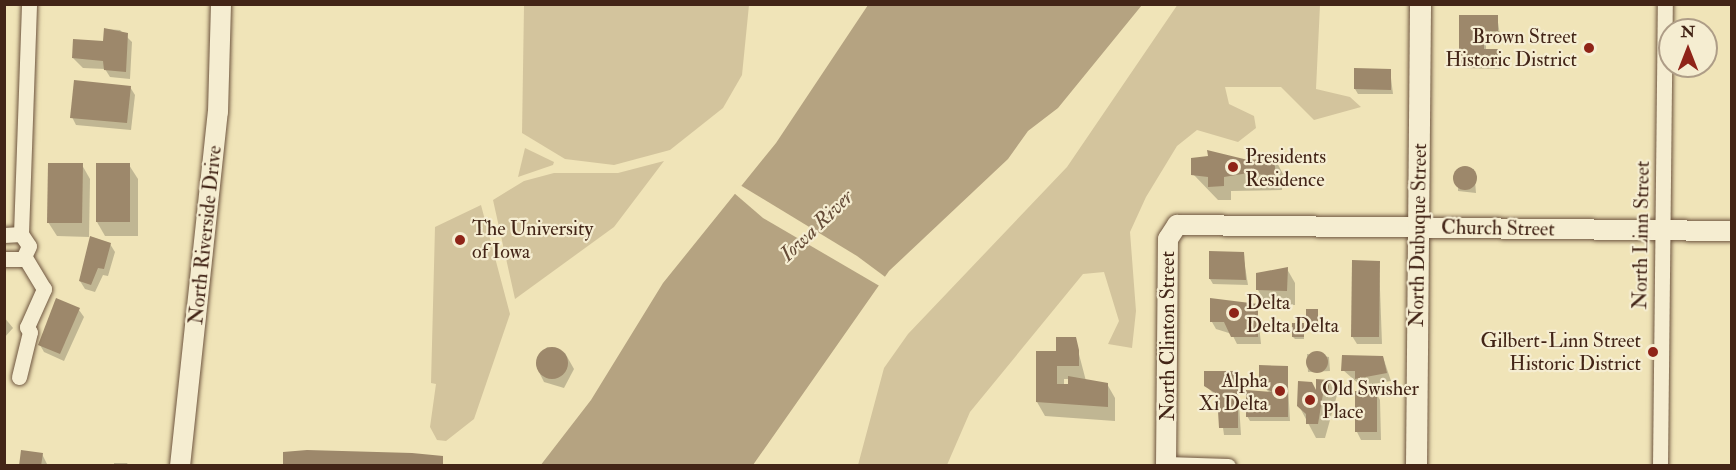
<!DOCTYPE html>
<style>
body{margin:0}
#map{position:relative;width:1736px;height:470px;overflow:hidden;background:#f0e4b8;font-family:"IM FELL Double Pica",serif}
div>[style]{position:absolute}
.green>*{inset:0;background:#d3c49d}
.water>*{inset:0;background:#b5a381}
.pier>*{inset:0;background:#f0e4b8}
.shadow>*{inset:0;background:#0003}
.building>*{inset:0;background:#9d886b}
.round{border-radius:50%}
.roads{filter:drop-shadow(0 0 2px #6e553f) drop-shadow(0 0 2px #6e553f)}
.minor>*{height:15px;margin:-7.5px;padding:0 7.5px;transform-origin:7.5px;border-radius:7.5px;background:#f5edd1}
.tertiary>*{height:20px;margin:-10px;padding:0 10px;transform-origin:10px;border-radius:10px;background:#f5edd1}
.secondary>*{height:21px;margin:-10.5px;padding:0 10.5px;transform-origin:10.5px;border-radius:10.5px;background:#f5edd1}
.dots>*{width:16px;height:16px;translate:-50% -50%;box-sizing:border-box;border:3px solid #f5edd1;border-radius:50%}
span{translate:-50% -50%;white-space:nowrap;text-align:center;line-height:1.15;-webkit-text-stroke:4.5px #f5edd1;paint-order:stroke}
.poi-label{font-size:20px;color:#432517}
.right{translate:-100% -50%;text-align:right}
.left{translate:0 -50%;text-align:left}
.street-label{font-size:20px;color:#432517}
.water-label{font-size:21px;color:#654b37;font-style:italic}
.frame{position:absolute;inset:0;border:6px solid #432517;pointer-events:none}
.north{position:absolute;left:1658px;top:18px;width:60px;height:60px;box-sizing:border-box;background:#f5edd1;border:2px solid #ae9d87;border-radius:50%;rotate:0deg;font-size:16px;font-weight:700;line-height:24px;text-align:center;color:#432517}
.north::after{content:'';display:block;margin:auto;width:21px;height:27px;background:#8f2418;clip-path:polygon(50% 0,100% 100%,50% 72%,0 100%)}
</style>
<div id="map">
<div class="green">
<div style="clip-path:polygon(1178px 4px,1320px 5px,1316px 89px,1350px 97px,1361px 107px,1314px 120px,1281px 87px,1225px 87px,1229px 104px,1254px 116px,1256px 128px,1238px 142px,1197px 130px,1177px 146px,1146px 197px,1130px 232px,1136px 311px,1132px 348px,1108px 344px,1119px 321px,1104px 272px,1083px 274px,970px 412px,947px 465px,858px 465px,884px 368px,908px 334px,1067px 167px)"></div>
<div style="clip-path:polygon(524px 5px,749px 5px,742px 75px,723px 108px,670px 150px,614px 165px,565px 159px,522px 133px)"></div>
<div style="clip-path:polygon(525px 148px,554px 162px,553px 165px,518px 177px)"></div>
<div style="clip-path:polygon(664px 161px,614px 227px,515px 299px,493px 200px,524px 181px,554px 173px,618px 173px)"></div>
<div style="clip-path:polygon(481px 205px,510px 314px,474px 419px,446px 441px,437px 440px,430px 427px,436px 384px,431px 383px,435px 227px)"></div>
</div>
<div class="water">
<div style="clip-path:polygon(868px 5px,1142px 5px,1058px 108px,1028px 131px,1008px 159px,889px 271px,753px 465px,540px 466px,591px 400px,663px 283px,776px 143px)"></div>
</div>
<div class="pier">
<div style="clip-path:polygon(740px 185px,857px 256px,888px 279px,883px 288px,763px 218px,734px 193px)"></div>
</div>
<div class="shadow">
<div style="clip-path:polygon(1461px 16px,1497px 16px,1500px 35px,1486px 35px,1486px 50px,1497px 50px,1500px 69px,1463px 68px)"></div>
<div style="clip-path:polygon(105px 29px,120px 30px,132px 42px,130px 79px,110px 77px,105px 69px,83px 68px,73px 58px,104px 42px)"></div>
<div style="clip-path:polygon(1390px 70px,1393px 94px,1358px 94px,1355px 89px)"></div>
<div style="clip-path:polygon(130px 87px,135px 95px,131px 130px,76px 125px,72px 117px)"></div>
<div style="clip-path:polygon(1275px 159px,1283px 174px,1282px 190px,1231px 191px,1231px 200px,1218px 200px,1193px 174px)"></div>
<div style="clip-path:polygon(82px 165px,90px 179px,89px 237px,57px 236px,48px 222px)"></div>
<div style="clip-path:polygon(129px 165px,138px 179px,138px 236px,105px 236px,97px 222px)"></div>
<div style="clip-path:polygon(1458px 168px,1474px 169px,1476px 193px,1458px 191px)"></div>
<div style="clip-path:polygon(110px 244px,115px 252px,108px 276px,103px 275px,95px 292px,85px 289px,80px 281px)"></div>
<div style="clip-path:polygon(1243px 254px,1248px 285px,1213px 284px,1210px 279px)"></div>
<div style="clip-path:polygon(1379px 262px,1382px 344px,1357px 344px,1352px 336px)"></div>
<div style="clip-path:polygon(1287px 269px,1295px 283px,1295px 305px,1266px 304px,1258px 290px)"></div>
<div style="clip-path:polygon(1257px 305px,1261px 344px,1237px 344px,1232px 334px,1216px 329px,1212px 322px)"></div>
<div style="clip-path:polygon(79px 310px,84px 317px,64px 361px,44px 352px,40px 345px)"></div>
<div style="clip-path:polygon(4px 317px,13px 328px,4px 338px)"></div>
<div style="clip-path:polygon(1303px 324px,1304px 339px,1295px 339px,1293px 337px)"></div>
<div style="clip-path:polygon(evenodd,1075px 339px,1086px 381px,1107px 384px,1115px 398px,1115px 421px,1045px 416px,1037px 402px,1057px 352px,1075px 339px,1064px 379px,1069px 379px,1069px 386px,1064px 386px,1064px 379px)"></div>
<div style="clip-path:polygon(547px 347px,565px 353px,574px 369px,564px 388px,544px 382px,540px 374px,536px 364px)"></div>
<div style="clip-path:polygon(1307px 354px,1329px 357px,1330px 371px,1308px 372px)"></div>
<div style="clip-path:polygon(1383px 357px,1391px 381px,1361px 386px,1343px 370px)"></div>
<div style="clip-path:polygon(1287px 367px,1290px 421px,1250px 421px,1247px 416px,1271px 394px,1261px 384px)"></div>
<div style="clip-path:polygon(1237px 373px,1241px 435px,1224px 435px,1219px 399px,1205px 385px)"></div>
<div style="clip-path:polygon(1329px 381px,1337px 395px,1325px 438px,1316px 438px,1299px 406px)"></div>
<div style="clip-path:polygon(1356px 393px,1376px 393px,1380px 400px,1381px 440px,1361px 440px,1357px 432px)"></div>
<div style="clip-path:polygon(42px 454px,48px 466px,20px 466px)"></div>
<div style="clip-path:polygon(114px 463px,127px 463px,129px 466px,114px 466px)"></div>
</div>
<div class="building">
<div style="clip-path:polygon(1459px 15px,1498px 15px,1498px 31px,1484px 31px,1484px 49px,1498px 49px,1498px 64px,1459px 64px)"></div>
<div style="clip-path:polygon(104px 28px,128px 33px,126px 72px,104px 70px,103px 61px,72px 58px,73px 39px,103px 41px)"></div>
<div style="clip-path:polygon(1354px 68px,1391px 69px,1391px 90px,1354px 89px)"></div>
<div style="clip-path:polygon(74px 80px,131px 86px,127px 123px,70px 118px)"></div>
<div style="clip-path:polygon(1207px 150px,1248px 160px,1275px 158px,1275px 176px,1248px 173px,1224px 177px,1224px 186px,1208px 187px,1208px 177px,1191px 175px,1191px 158px,1208px 156px)"></div>
<div style="clip-path:polygon(48px 163px,83px 163px,82px 223px,47px 223px)"></div>
<div style="clip-path:polygon(96px 163px,130px 163px,130px 222px,96px 222px)"></div>
<div class="round" style="left:1453px;top:166px;width:24px;height:24px"></div>
<div style="clip-path:polygon(90px 236px,111px 243px,104px 269px,98px 268px,91px 285px,79px 281px)"></div>
<div style="clip-path:polygon(1209px 251px,1244px 252px,1246px 280px,1209px 279px)"></div>
<div style="clip-path:polygon(1352px 260px,1380px 261px,1379px 337px,1351px 337px)"></div>
<div style="clip-path:polygon(1288px 267px,1287px 291px,1256px 290px,1256px 273px)"></div>
<div style="clip-path:polygon(56px 298px,80px 308px,60px 354px,38px 345px)"></div>
<div style="clip-path:polygon(1210px 298px,1258px 304px,1258px 337px,1231px 337px,1224px 322px,1210px 322px)"></div>
<div style="clip-path:polygon(1306px 309px,1318px 309px,1318px 330px,1306px 330px)"></div>
<div style="clip-path:polygon(1292px 323px,1304px 323px,1304px 337px,1292px 337px)"></div>
<div style="clip-path:polygon(1056px 337px,1076px 337px,1079px 350px,1079px 366px,1057px 366px,1057px 384px,1068px 384px,1068px 376px,1108px 383px,1108px 407px,1036px 402px,1036px 351px,1056px 351px)"></div>
<div class="round" style="left:536px;top:347px;width:32px;height:32px"></div>
<div class="round" style="left:1306px;top:351px;width:22px;height:22px"></div>
<div style="clip-path:polygon(1342px 355px,1383px 356px,1387px 373px,1355px 379px,1355px 371px,1341px 371px)"></div>
<div style="clip-path:polygon(1259px 365px,1288px 366px,1288px 417px,1246px 417px,1246px 390px,1272px 392px,1259px 384px)"></div>
<div style="clip-path:polygon(1204px 371px,1238px 371px,1238px 428px,1219px 428px,1217px 394px,1204px 386px)"></div>
<div style="clip-path:polygon(1316px 379px,1329px 380px,1329px 394px,1323px 394px,1318px 424px,1306px 424px,1306px 414px,1297px 406px,1298px 381px,1312px 382px,1316px 390px)"></div>
<div style="clip-path:polygon(1355px 391px,1377px 391px,1377px 432px,1355px 432px)"></div>
<div style="clip-path:polygon(21px 450px,43px 453px,41px 466px,19px 466px)"></div>
<div style="clip-path:polygon(307px 450px,412px 453px,443px 456px,443px 466px,283px 466px,283px 452px)"></div>
</div>
<div class="roads">
<div class="minor">
<div style="left:21px;top:234px;width:230px;rotate:-88deg"></div>
<div style="left:4px;top:235px;width:17px;rotate:-3deg"></div>
<div style="left:21px;top:234px;width:14px;rotate:56deg"></div>
<div style="left:29px;top:246px;width:14px;rotate:115deg"></div>
<div style="left:23px;top:259px;width:19px;rotate:180deg"></div>
<div style="left:19px;top:377px;width:46px;rotate:-76.3deg"></div>
<div style="left:30px;top:332px;width:6px;rotate:-121deg"></div>
<div style="left:27px;top:327px;width:42px;rotate:-65.9deg"></div>
<div style="left:44px;top:289px;width:37px;rotate:-121deg"></div>
<div style="left:1166px;top:464px;width:62px;rotate:1.8deg"></div>
<div style="left:1660px;top:466px;width:462px;rotate:-89.4deg"></div>
</div>
<div class="tertiary">
<div style="left:180px;top:466px;width:356px;rotate:-83.9deg"></div>
<div style="left:218px;top:112px;width:108px;rotate:-88.4deg"></div>
<div style="left:1166px;top:466px;width:227px;rotate:-89.5deg"></div>
<div style="left:1168px;top:239px;width:17px;rotate:-57deg"></div>
<div style="left:1177px;top:225px;width:555px;rotate:0.62deg"></div>
</div>
<div class="secondary">
<div style="left:1416px;top:466px;width:462px;rotate:-89.5deg"></div>
</div>
</div>
<div class="dots">
<div style="left:1589px;top:48px;background:#8f2418"></div>
<div style="left:1233px;top:167px;background:#8f2418"></div>
<div style="left:460px;top:240px;background:#8f2418"></div>
<div style="left:1234px;top:313px;background:#8f2418"></div>
<div style="left:1653px;top:352px;background:#8f2418"></div>
<div style="left:1280px;top:391px;background:#8f2418"></div>
<div style="left:1310px;top:400px;background:#8f2418"></div>
</div>
<div class="poi-label">
<span class="right" style="left:1577px;top:48px">Brown Street<br>Historic District</span>
<span class="left" style="left:1245px;top:168px">Presidents<br>Residence</span>
<span class="left" style="left:472px;top:240px">The University<br>of Iowa</span>
<span class="left" style="left:1246px;top:314px">Delta<br>Delta Delta</span>
<span class="right" style="left:1641px;top:352px">Gilbert-Linn Street<br>Historic District</span>
<span class="right" style="left:1268px;top:392px">Alpha<br>Xi Delta</span>
<span class="left" style="left:1322px;top:400px">Old Swisher<br>Place</span>
</div>
<div class="street-label">
<span style="left:1498px;top:228px;rotate:1deg">Church Street</span>
<span style="left:205px;top:235px;rotate:-84deg">North Riverside Drive</span>
<span style="left:1418px;top:235px;rotate:-89deg">North Dubuque Street</span>
<span style="left:1641px;top:235px;rotate:-89deg">North Linn Street</span>
<span style="left:1167px;top:336px;rotate:-90deg">North Clinton Street</span>
</div>
<div class="water-label">
<span style="left:817px;top:226px;rotate:-44deg">Iowa River</span>
</div>
<div class="frame"></div>
<div class="north">N</div>
</div>
